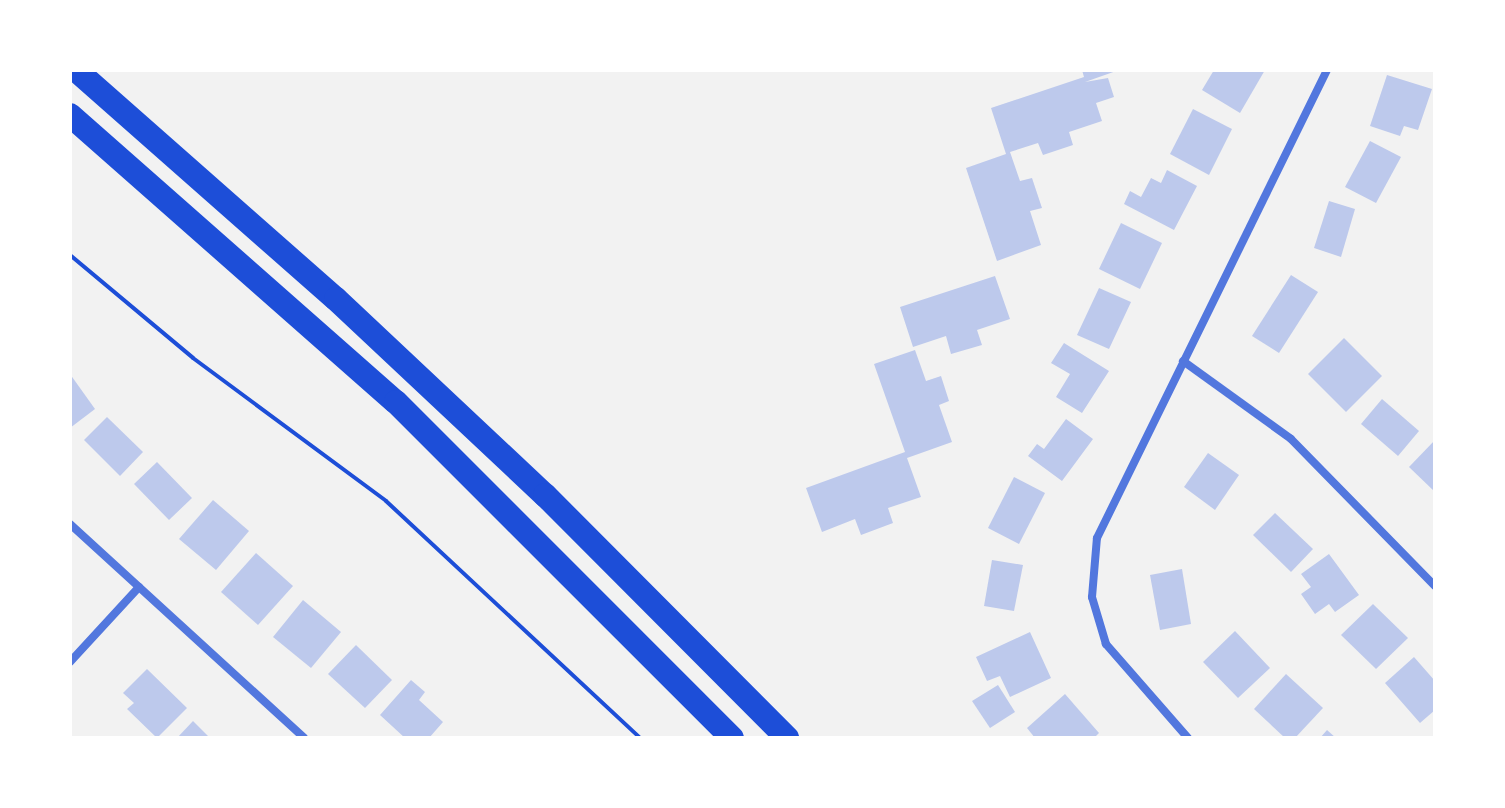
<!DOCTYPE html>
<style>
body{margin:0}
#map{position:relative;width:1505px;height:808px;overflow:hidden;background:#f2f2f2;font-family:"PT Serif",serif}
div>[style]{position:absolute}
.building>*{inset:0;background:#bdc9ec}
.path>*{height:4px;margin:-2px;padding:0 2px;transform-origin:2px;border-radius:2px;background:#1d4ed8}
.minor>*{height:8px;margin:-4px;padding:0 4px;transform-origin:4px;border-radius:4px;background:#5277de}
.motorway>*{height:24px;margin:-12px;padding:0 12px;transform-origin:12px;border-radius:12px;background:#1d4ed8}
span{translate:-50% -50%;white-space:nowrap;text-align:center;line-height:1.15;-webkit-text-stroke:6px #fff;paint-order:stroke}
.frame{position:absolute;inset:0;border:72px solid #fff;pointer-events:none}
</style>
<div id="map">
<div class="building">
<div style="clip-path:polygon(1082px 70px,1119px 70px,1085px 82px,1108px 78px,1114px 97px,1096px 103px,1102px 121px,1069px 132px,1073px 145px,1043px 155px,1038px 143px,1010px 152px,1020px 181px,1032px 178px,1042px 208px,1030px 211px,1041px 245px,997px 261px,966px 168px,1006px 154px,991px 108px,1084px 77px)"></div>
<div style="clip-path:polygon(1214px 70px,1265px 70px,1240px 113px,1202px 90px)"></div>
<div style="clip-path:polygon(1387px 75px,1432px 89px,1418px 130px,1404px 126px,1400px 136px,1370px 126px)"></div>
<div style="clip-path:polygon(1193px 109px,1232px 129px,1209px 175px,1170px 154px)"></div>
<div style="clip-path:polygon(1370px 141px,1401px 157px,1376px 203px,1345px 187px)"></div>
<div style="clip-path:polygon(1167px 170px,1197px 186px,1174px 230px,1124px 204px,1130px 191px,1141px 197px,1151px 178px,1161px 183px)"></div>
<div style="clip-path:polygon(1329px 201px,1355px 209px,1341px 257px,1314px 248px)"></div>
<div style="clip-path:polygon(1121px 223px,1162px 243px,1140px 289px,1099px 269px)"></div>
<div style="clip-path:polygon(1291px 275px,1318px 292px,1279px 353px,1252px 336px)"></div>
<div style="clip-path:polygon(995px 276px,1010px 319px,977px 330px,982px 345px,951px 354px,946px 336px,913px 347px,900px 307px)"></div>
<div style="clip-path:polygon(1099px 288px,1131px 302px,1109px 349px,1077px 335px)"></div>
<div style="clip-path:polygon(1344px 338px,1382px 376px,1346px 412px,1308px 374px)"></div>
<div style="clip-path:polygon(1064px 343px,1109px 371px,1082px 413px,1056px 397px,1070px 374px,1051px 363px)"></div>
<div style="clip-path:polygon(915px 350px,926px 381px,941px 376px,949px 401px,939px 405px,952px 442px,907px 458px,921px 497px,888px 508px,893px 523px,861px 535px,855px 519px,822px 532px,806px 488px,905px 452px,874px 364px)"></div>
<div style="clip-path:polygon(70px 374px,95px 409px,70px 428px)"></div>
<div style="clip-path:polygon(1382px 399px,1419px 431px,1398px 456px,1361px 424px)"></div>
<div style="clip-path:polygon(107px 417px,143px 452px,120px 476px,84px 440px)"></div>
<div style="clip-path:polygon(1066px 419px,1093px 439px,1062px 481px,1028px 456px,1037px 444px,1044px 449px)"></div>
<div style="clip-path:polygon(1435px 440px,1435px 492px,1409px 467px)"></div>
<div style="clip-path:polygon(1208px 453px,1239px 475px,1215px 510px,1184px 487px)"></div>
<div style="clip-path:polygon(157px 462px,192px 498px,169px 520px,134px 484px)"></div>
<div style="clip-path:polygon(1014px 477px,1045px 493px,1019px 544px,988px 528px)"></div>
<div style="clip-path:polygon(213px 500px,249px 531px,216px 570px,179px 539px)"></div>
<div style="clip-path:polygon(1275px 513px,1313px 549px,1291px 572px,1253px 535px)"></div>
<div style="clip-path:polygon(256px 553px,293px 586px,258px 625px,221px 592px)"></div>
<div style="clip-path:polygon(1329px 554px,1359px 595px,1335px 612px,1329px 604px,1315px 614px,1301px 594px,1311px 587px,1301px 574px)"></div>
<div style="clip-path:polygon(992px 560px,1023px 565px,1014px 611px,984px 606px)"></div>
<div style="clip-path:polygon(1182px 569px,1191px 624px,1160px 630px,1150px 575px)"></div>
<div style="clip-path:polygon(303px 600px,341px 632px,311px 668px,273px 637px)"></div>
<div style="clip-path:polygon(1373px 604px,1408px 638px,1376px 669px,1341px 635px)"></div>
<div style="clip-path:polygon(1235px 631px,1270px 668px,1238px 698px,1203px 662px)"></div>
<div style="clip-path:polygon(1030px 632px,1051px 678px,1010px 697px,1000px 676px,987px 681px,976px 657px)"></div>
<div style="clip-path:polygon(356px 645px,392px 680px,365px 708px,328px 674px)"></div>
<div style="clip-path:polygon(1414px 657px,1435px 681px,1435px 710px,1420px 723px,1385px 683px)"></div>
<div style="clip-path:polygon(147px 669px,187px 708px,157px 738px,127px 709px,134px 703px,123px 693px)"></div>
<div style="clip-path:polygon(1286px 674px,1323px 708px,1295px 738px,1285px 738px,1254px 709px)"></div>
<div style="clip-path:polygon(411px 680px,425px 692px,419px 700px,443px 722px,429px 738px,405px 738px,380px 715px)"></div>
<div style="clip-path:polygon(998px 685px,1015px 712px,990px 728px,972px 701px)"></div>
<div style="clip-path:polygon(1065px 694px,1099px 733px,1094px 738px,1035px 738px,1027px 728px)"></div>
<div style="clip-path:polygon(193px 721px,210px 738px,177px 738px)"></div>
<div style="clip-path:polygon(1327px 730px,1336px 738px,1320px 738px)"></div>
</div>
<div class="path">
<div style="left:70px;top:255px;width:160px;rotate:39.9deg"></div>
<div style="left:193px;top:358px;width:240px;rotate:36.5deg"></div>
<div style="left:386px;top:501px;width:347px;rotate:43deg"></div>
</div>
<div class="minor">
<div style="left:1183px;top:361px;width:133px;rotate:35.8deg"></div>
<div style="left:1291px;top:439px;width:206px;rotate:45.6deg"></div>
<div style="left:70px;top:524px;width:317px;rotate:42.4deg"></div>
<div style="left:70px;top:662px;width:102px;rotate:-47.4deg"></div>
<div style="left:1188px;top:738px;width:125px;rotate:-131.1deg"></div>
<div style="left:1106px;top:644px;width:49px;rotate:-106.6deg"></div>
<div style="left:1092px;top:597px;width:59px;rotate:-85.2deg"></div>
<div style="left:1097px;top:538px;width:521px;rotate:-63.83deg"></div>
</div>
<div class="motorway">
<div style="left:76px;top:70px;width:346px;rotate:41.4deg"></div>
<div style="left:336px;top:299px;width:287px;rotate:43.2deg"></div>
<div style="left:545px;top:495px;width:343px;rotate:45.1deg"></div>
<div style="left:70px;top:115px;width:434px;rotate:41.4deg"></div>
<div style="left:396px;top:402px;width:475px;rotate:45deg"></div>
</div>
<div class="frame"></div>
</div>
